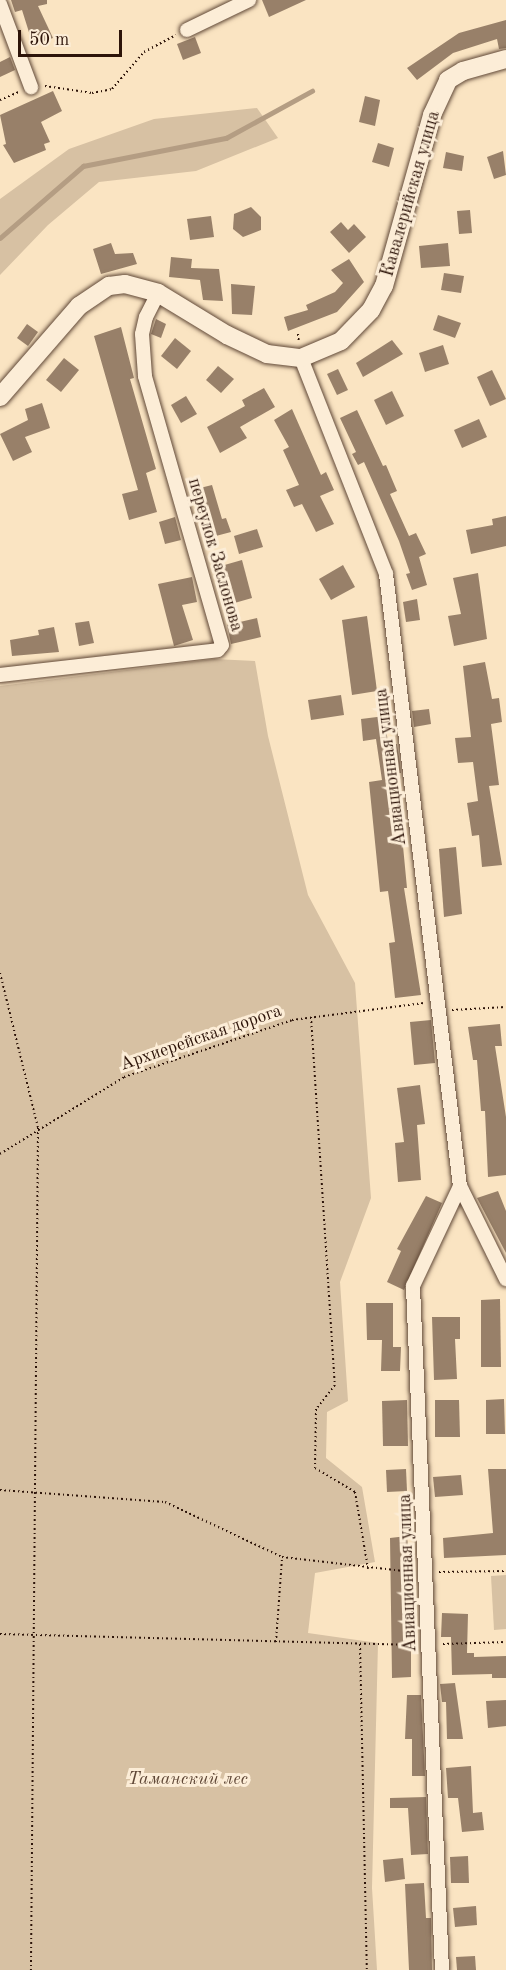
<!DOCTYPE html>
<meta charset="utf-8">
<style>
body{margin:0}
#map{position:relative;width:506px;height:1970px;overflow:hidden;background:#fae4c2;font-family:"Old Standard TT",serif}
div>[style]{position:absolute}
.green>*{inset:0;background:#d7c1a3}
.stream>*{height:4.5px;margin:-2.25px;padding:0 2.25px;transform-origin:2.25px;border-radius:2.25px;background:#b49d83}
.building>*{inset:0;background:#988069}
.path>*{height:2px;margin-top:-1px;transform-origin:0;background:repeating-linear-gradient(90deg,#2d1409 0 1.5px,transparent 0 4.5px)}
.roads{filter:drop-shadow(0 0 2px #604837) drop-shadow(0 0 2px #604837)}
.minor>*{height:14px;margin:-7px;padding:0 7px;transform-origin:7px;border-radius:7px;background:#fcedd7}
.tertiary>*{height:18px;margin:-9px;padding:0 9px;transform-origin:9px;border-radius:9px;background:#fcedd7}
span{translate:-50% -50%;white-space:nowrap;text-align:center;line-height:1.15;-webkit-text-stroke:6px #fcedd7;paint-order:stroke}
.street-label{font-size:18px;color:#2d1409}
.park-label{font-size:18px;color:#604837;font-style:italic}
.scale{position:absolute;left:18px;top:30px;width:104px;height:27px;box-sizing:border-box;border:3px solid #2d1409;border-top:0;padding-left:8px;font-size:18px;line-height:21px;white-space:nowrap;color:#2d1409;-webkit-text-stroke:4px #fcedd7;paint-order:stroke}
</style>
<div id="map">
<div class="green">
<div style="clip-path:polygon(257px 108px,278px 138px,196px 171px,99px 182px,48px 225px,0 275px,0 199px,69px 149px,154px 119px)"></div>
<div style="clip-path:polygon(214px 659px,255px 661px,268px 736px,308px 895px,355px 983px,371px 1198px,340px 1282px,348px 1401px,327px 1412px,326px 1458px,362px 1487px,375px 1562px,315px 1573px,308px 1633px,378px 1643px,372px 1888px,377px 1970px,0 1970px,0 686px)"></div>
<div style="clip-path:polygon(506px 1575px,506px 1629px,494px 1630px,491px 1576px)"></div>
</div>
<div class="stream">
<div style="left:0;top:238px;width:110px;rotate:-40.9deg"></div>
<div style="left:83px;top:166px;width:146px;rotate:-11.1deg"></div>
<div style="left:226px;top:138px;width:98px;rotate:-28.7deg"></div>
</div>
<div class="building">
<div style="clip-path:polygon(11px 0,47px 0,47px 4px,38px 6px,53px 38px,33px 45px,22px 10px,15px 12px)"></div>
<div style="clip-path:polygon(262px 0,306px 0,269px 17px)"></div>
<div style="clip-path:polygon(506px 20px,506px 48px,499px 49px,497px 39px,453px 53px,417px 80px,407px 68px,459px 33px)"></div>
<div style="clip-path:polygon(195px 37px,201px 53px,183px 60px,177px 44px)"></div>
<div style="clip-path:polygon(10px 57px,15px 70px,0 77px,0 62px)"></div>
<div style="clip-path:polygon(53px 91px,62px 111px,41px 122px,50px 142px,44px 144px,46px 150px,14px 163px,3px 145px,6px 144px,0 115px)"></div>
<div style="clip-path:polygon(365px 96px,380px 100px,375px 126px,359px 122px)"></div>
<div style="clip-path:polygon(378px 143px,394px 148px,389px 167px,372px 162px)"></div>
<div style="clip-path:polygon(503px 151px,506px 175px,494px 179px,487px 157px)"></div>
<div style="clip-path:polygon(446px 152px,464px 156px,462px 171px,443px 168px)"></div>
<div style="clip-path:polygon(251px 207px,261px 217px,261px 230px,243px 237px,233px 229px,234px 214px)"></div>
<div style="clip-path:polygon(470px 210px,472px 233px,459px 234px,457px 211px)"></div>
<div style="clip-path:polygon(211px 216px,214px 237px,190px 240px,187px 219px)"></div>
<div style="clip-path:polygon(341px 222px,348px 230px,354px 224px,366px 237px,349px 253px,330px 232px)"></div>
<div style="clip-path:polygon(111px 243px,115px 254px,133px 253px,137px 264px,101px 274px,93px 249px)"></div>
<div style="clip-path:polygon(448px 243px,450px 266px,421px 268px,419px 246px)"></div>
<div style="clip-path:polygon(171px 257px,192px 259px,191px 268px,219px 269px,223px 301px,203px 300px,200px 280px,169px 277px)"></div>
<div style="clip-path:polygon(349px 259px,364px 282px,337px 312px,288px 331px,284px 317px,308px 310px,306px 305px,335px 292px,343px 283px,331px 270px)"></div>
<div style="clip-path:polygon(444px 273px,464px 276px,461px 293px,441px 290px)"></div>
<div style="clip-path:polygon(231px 284px,255px 286px,252px 315px,232px 314px)"></div>
<div style="clip-path:polygon(438px 315px,461px 323px,455px 338px,433px 330px)"></div>
<div style="clip-path:polygon(156px 319px,166px 324px,161px 338px,151px 334px)"></div>
<div style="clip-path:polygon(27px 324px,38px 332px,28px 346px,17px 338px)"></div>
<div style="clip-path:polygon(121px 327px,134px 378px,130px 379px,156px 469px,146px 473px,157px 512px,129px 520px,122px 494px,138px 490px,94px 336px)"></div>
<div style="clip-path:polygon(175px 338px,191px 351px,177px 369px,161px 356px)"></div>
<div style="clip-path:polygon(392px 340px,403px 354px,363px 377px,356px 363px)"></div>
<div style="clip-path:polygon(443px 345px,449px 364px,425px 372px,419px 353px)"></div>
<div style="clip-path:polygon(64px 358px,79px 370px,61px 392px,46px 380px)"></div>
<div style="clip-path:polygon(218px 366px,234px 379px,221px 393px,206px 380px)"></div>
<div style="clip-path:polygon(338px 369px,348px 390px,337px 395px,327px 374px)"></div>
<div style="clip-path:polygon(492px 370px,506px 399px,490px 406px,477px 377px)"></div>
<div style="clip-path:polygon(264px 388px,275px 407px,240px 427px,247px 438px,220px 453px,207px 427px,245px 406px,242px 400px)"></div>
<div style="clip-path:polygon(392px 391px,404px 416px,386px 425px,374px 400px)"></div>
<div style="clip-path:polygon(186px 396px,197px 414px,181px 423px,171px 405px)"></div>
<div style="clip-path:polygon(42px 403px,50px 428px,25px 437px,32px 452px,13px 461px,0 434px,28px 420px,25px 409px)"></div>
<div style="clip-path:polygon(292px 409px,321px 475px,326px 472px,334px 490px,320px 496px,334px 524px,316px 532px,302px 504px,294px 507px,286px 490px,299px 485px,283px 450px,289px 447px,274px 420px)"></div>
<div style="clip-path:polygon(357px 410px,383px 466px,386px 465px,397px 491px,390px 494px,409px 536px,416px 533px,426px 554px,419px 557px,427px 585px,412px 590px,406px 574px,410px 573px,399px 541px,364px 462px,358px 465px,352px 454px,356px 452px,340px 418px)"></div>
<div style="clip-path:polygon(479px 419px,487px 437px,462px 448px,454px 430px)"></div>
<div style="clip-path:polygon(212px 485px,222px 519px,226px 518px,231px 532px,212px 537px,205px 514px,199px 516px,192px 490px)"></div>
<div style="clip-path:polygon(506px 516px,506px 546px,471px 554px,466px 530px,493px 525px,492px 519px)"></div>
<div style="clip-path:polygon(175px 517px,181px 540px,165px 544px,159px 522px)"></div>
<div style="clip-path:polygon(257px 529px,263px 547px,239px 554px,234px 536px)"></div>
<div style="clip-path:polygon(242px 560px,252px 598px,231px 604px,221px 566px)"></div>
<div style="clip-path:polygon(343px 565px,355px 587px,331px 600px,319px 579px)"></div>
<div style="clip-path:polygon(478px 573px,487px 639px,454px 646px,448px 616px,461px 614px,453px 578px)"></div>
<div style="clip-path:polygon(192px 577px,197px 602px,182px 605px,193px 640px,174px 646px,158px 584px)"></div>
<div style="clip-path:polygon(417px 599px,420px 620px,406px 622px,403px 602px)"></div>
<div style="clip-path:polygon(367px 616px,377px 691px,352px 695px,342px 620px)"></div>
<div style="clip-path:polygon(257px 618px,261px 637px,231px 644px,227px 625px)"></div>
<div style="clip-path:polygon(89px 621px,94px 643px,79px 646px,75px 623px)"></div>
<div style="clip-path:polygon(54px 627px,59px 652px,12px 656px,10px 640px,39px 635px,38px 630px)"></div>
<div style="clip-path:polygon(485px 662px,492px 699px,499px 698px,502px 722px,491px 724px,499px 785px,489px 786px,502px 865px,482px 867px,479px 835px,472px 836px,467px 803px,478px 801px,473px 762px,458px 763px,455px 738px,471px 737px,463px 666px)"></div>
<div style="clip-path:polygon(341px 695px,344px 715px,311px 720px,308px 700px)"></div>
<div style="clip-path:polygon(429px 709px,431px 724px,414px 727px,412px 711px)"></div>
<div style="clip-path:polygon(385px 716px,388px 745px,397px 744px,400px 763px,401px 773px,392px 774px,403px 846px,407px 888px,404px 888px,421px 995px,395px 998px,389px 943px,395px 942px,388px 891px,380px 892px,369px 782px,382px 780px,376px 739px,363px 741px,361px 719px)"></div>
<div style="clip-path:polygon(456px 847px,462px 914px,444px 917px,439px 849px)"></div>
<div style="clip-path:polygon(431px 1020px,435px 1063px,414px 1065px,410px 1022px)"></div>
<div style="clip-path:polygon(500px 1024px,502px 1046px,495px 1046px,506px 1117px,506px 1175px,488px 1177px,485px 1111px,481px 1111px,477px 1060px,473px 1060px,468px 1027px)"></div>
<div style="clip-path:polygon(420px 1085px,425px 1124px,417px 1125px,421px 1180px,398px 1182px,395px 1143px,404px 1142px,397px 1088px)"></div>
<div style="clip-path:polygon(498px 1191px,506px 1211px,506px 1253px,477px 1198px)"></div>
<div style="clip-path:polygon(426px 1196px,442px 1203px,404px 1290px,387px 1282px,401px 1251px,397px 1249px)"></div>
<div style="clip-path:polygon(500px 1299px,501px 1367px,481px 1367px,481px 1300px)"></div>
<div style="clip-path:polygon(366px 1303px,393px 1303px,393px 1347px,401px 1347px,400px 1371px,381px 1371px,382px 1340px,367px 1340px)"></div>
<div style="clip-path:polygon(432px 1317px,460px 1317px,460px 1339px,455px 1339px,457px 1379px,434px 1380px)"></div>
<div style="clip-path:polygon(504px 1399px,505px 1434px,486px 1434px,486px 1400px)"></div>
<div style="clip-path:polygon(407px 1400px,408px 1446px,383px 1446px,382px 1401px)"></div>
<div style="clip-path:polygon(435px 1400px,459px 1400px,460px 1437px,435px 1437px)"></div>
<div style="clip-path:polygon(406px 1469px,407px 1491px,387px 1492px,386px 1470px)"></div>
<div style="clip-path:polygon(488px 1469px,506px 1469px,506px 1555px,444px 1558px,443px 1538px,493px 1533px)"></div>
<div style="clip-path:polygon(461px 1475px,463px 1495px,435px 1497px,433px 1477px)"></div>
<div style="clip-path:polygon(407px 1536px,411px 1578px,415px 1578px,415px 1597px,411px 1597px,411px 1677px,392px 1678px,390px 1538px)"></div>
<div style="clip-path:polygon(442px 1613px,468px 1614px,467px 1653px,474px 1653px,474px 1657px,506px 1656px,506px 1678px,492px 1678px,492px 1674px,452px 1675px,451px 1637px,441px 1637px)"></div>
<div style="clip-path:polygon(455px 1683px,463px 1739px,447px 1739px,446px 1702px,442px 1702px,440px 1684px)"></div>
<div style="clip-path:polygon(407px 1695px,421px 1695px,425px 1776px,412px 1776px,412px 1739px,405px 1739px)"></div>
<div style="clip-path:polygon(506px 1700px,506px 1726px,488px 1728px,486px 1701px)"></div>
<div style="clip-path:polygon(471px 1766px,473px 1813px,482px 1812px,484px 1830px,462px 1832px,458px 1798px,448px 1798px,446px 1768px)"></div>
<div style="clip-path:polygon(426px 1797px,428px 1854px,411px 1855px,408px 1808px,390px 1808px,390px 1798px)"></div>
<div style="clip-path:polygon(468px 1856px,469px 1883px,451px 1883px,450px 1857px)"></div>
<div style="clip-path:polygon(403px 1858px,405px 1879px,385px 1882px,383px 1860px)"></div>
<div style="clip-path:polygon(424px 1883px,426px 1918px,431px 1918px,432px 1970px,409px 1970px,405px 1884px)"></div>
<div style="clip-path:polygon(476px 1906px,477px 1925px,455px 1927px,453px 1908px)"></div>
<div style="clip-path:polygon(475px 1956px,476px 1970px,457px 1970px,456px 1957px)"></div>
</div>
<div class="path">
<div style="left:45px;top:86px;width:48px;rotate:8.5deg"></div>
<div style="left:92px;top:93px;width:20px;rotate:-11deg"></div>
<div style="left:112px;top:89px;width:49px;rotate:-49.1deg"></div>
<div style="left:144px;top:52px;width:36px;rotate:-28deg"></div>
<div style="left:0;top:100px;width:21px;rotate:-23deg"></div>
<div style="left:298px;top:334px;width:9px;rotate:84deg"></div>
<div style="left:0;top:973px;width:160px;rotate:76.2deg"></div>
<div style="left:38px;top:1128px;width:842px;rotate:90.48deg"></div>
<div style="left:452px;top:1010px;width:54px;rotate:-3.2deg"></div>
<div style="left:311px;top:1017px;width:369px;rotate:86.3deg"></div>
<div style="left:335px;top:1385px;width:31px;rotate:128deg"></div>
<div style="left:316px;top:1409px;width:59px;rotate:91deg"></div>
<div style="left:315px;top:1468px;width:47px;rotate:31deg"></div>
<div style="left:355px;top:1492px;width:78px;rotate:80.4deg"></div>
<div style="left:0;top:1154px;width:146px;rotate:-31.8deg"></div>
<div style="left:124px;top:1077px;width:177px;rotate:-18.7deg"></div>
<div style="left:292px;top:1020px;width:133px;rotate:-7.3deg"></div>
<div style="left:0;top:1490px;width:165px;rotate:4.2deg"></div>
<div style="left:165px;top:1502px;width:129px;rotate:25.2deg"></div>
<div style="left:282px;top:1557px;width:131px;rotate:6.6deg"></div>
<div style="left:439px;top:1572px;width:67px;rotate:-0.9deg"></div>
<div style="left:0;top:1634px;width:416px;rotate:1.5deg"></div>
<div style="left:276px;top:1642px;width:84px;rotate:-85.9deg"></div>
<div style="left:360px;top:1644px;width:326px;rotate:88.8deg"></div>
<div style="left:443px;top:1644px;width:63px;rotate:-1.8deg"></div>
</div>
<div class="roads">
<div class="minor">
<div style="left:0;top:4px;width:89px;rotate:69.5deg"></div>
<div style="left:187px;top:30px;width:69px;rotate:-25.8deg"></div>
<div style="left:301px;top:358px;width:232px;rotate:68.5deg"></div>
<div style="left:386px;top:574px;width:616px;rotate:83.11deg"></div>
<div style="left:460px;top:1186px;width:104px;rotate:63.7deg"></div>
<div style="left:0;top:675px;width:219px;rotate:-6.5deg"></div>
<div style="left:218px;top:650px;width:6px;rotate:-51deg"></div>
<div style="left:222px;top:645px;width:280px;rotate:-106deg"></div>
<div style="left:145px;top:376px;width:42px;rotate:-94.1deg"></div>
<div style="left:142px;top:334px;width:17px;rotate:-77deg"></div>
<div style="left:146px;top:317px;width:27px;rotate:-63deg"></div>
<div style="left:442px;top:1970px;width:685px;rotate:-92.43deg"></div>
<div style="left:413px;top:1286px;width:110px;rotate:-64.8deg"></div>
</div>
<div class="tertiary">
<div style="left:0;top:397px;width:121px;rotate:-49deg"></div>
<div style="left:79px;top:306px;width:36px;rotate:-34deg"></div>
<div style="left:109px;top:286px;width:16px;rotate:-7deg"></div>
<div style="left:125px;top:284px;width:34px;rotate:15deg"></div>
<div style="left:158px;top:293px;width:81px;rotate:31.3deg"></div>
<div style="left:227px;top:335px;width:44px;rotate:25.4deg"></div>
<div style="left:267px;top:354px;width:34px;rotate:7deg"></div>
<div style="left:301px;top:358px;width:43px;rotate:-23deg"></div>
<div style="left:341px;top:341px;width:43px;rotate:-45.9deg"></div>
<div style="left:371px;top:310px;width:27px;rotate:-62deg"></div>
<div style="left:384px;top:286px;width:178px;rotate:-74.3deg"></div>
<div style="left:432px;top:115px;width:38px;rotate:-65deg"></div>
<div style="left:448px;top:80px;width:17px;rotate:-31deg"></div>
<div style="left:463px;top:71px;width:45px;rotate:-15.6deg"></div>
</div>
</div>
<div class="street-label">
<span style="left:411px;top:194px;rotate:-74deg">Кавалерийская улица</span>
<span style="left:215px;top:555px;rotate:74deg">переулок Заслонова</span>
<span style="left:391px;top:767px;rotate:-97deg">Авиационная улица</span>
<span style="left:201px;top:1038px;rotate:-19deg">Архиерейская дорога</span>
<span style="left:408px;top:1573px;rotate:-92deg">Авиационная улица</span>
</div>
<div class="park-label">
<span style="left:188px;top:1779px">Таманский лес</span>
</div>
<div class="scale">50 m</div>
</div>
